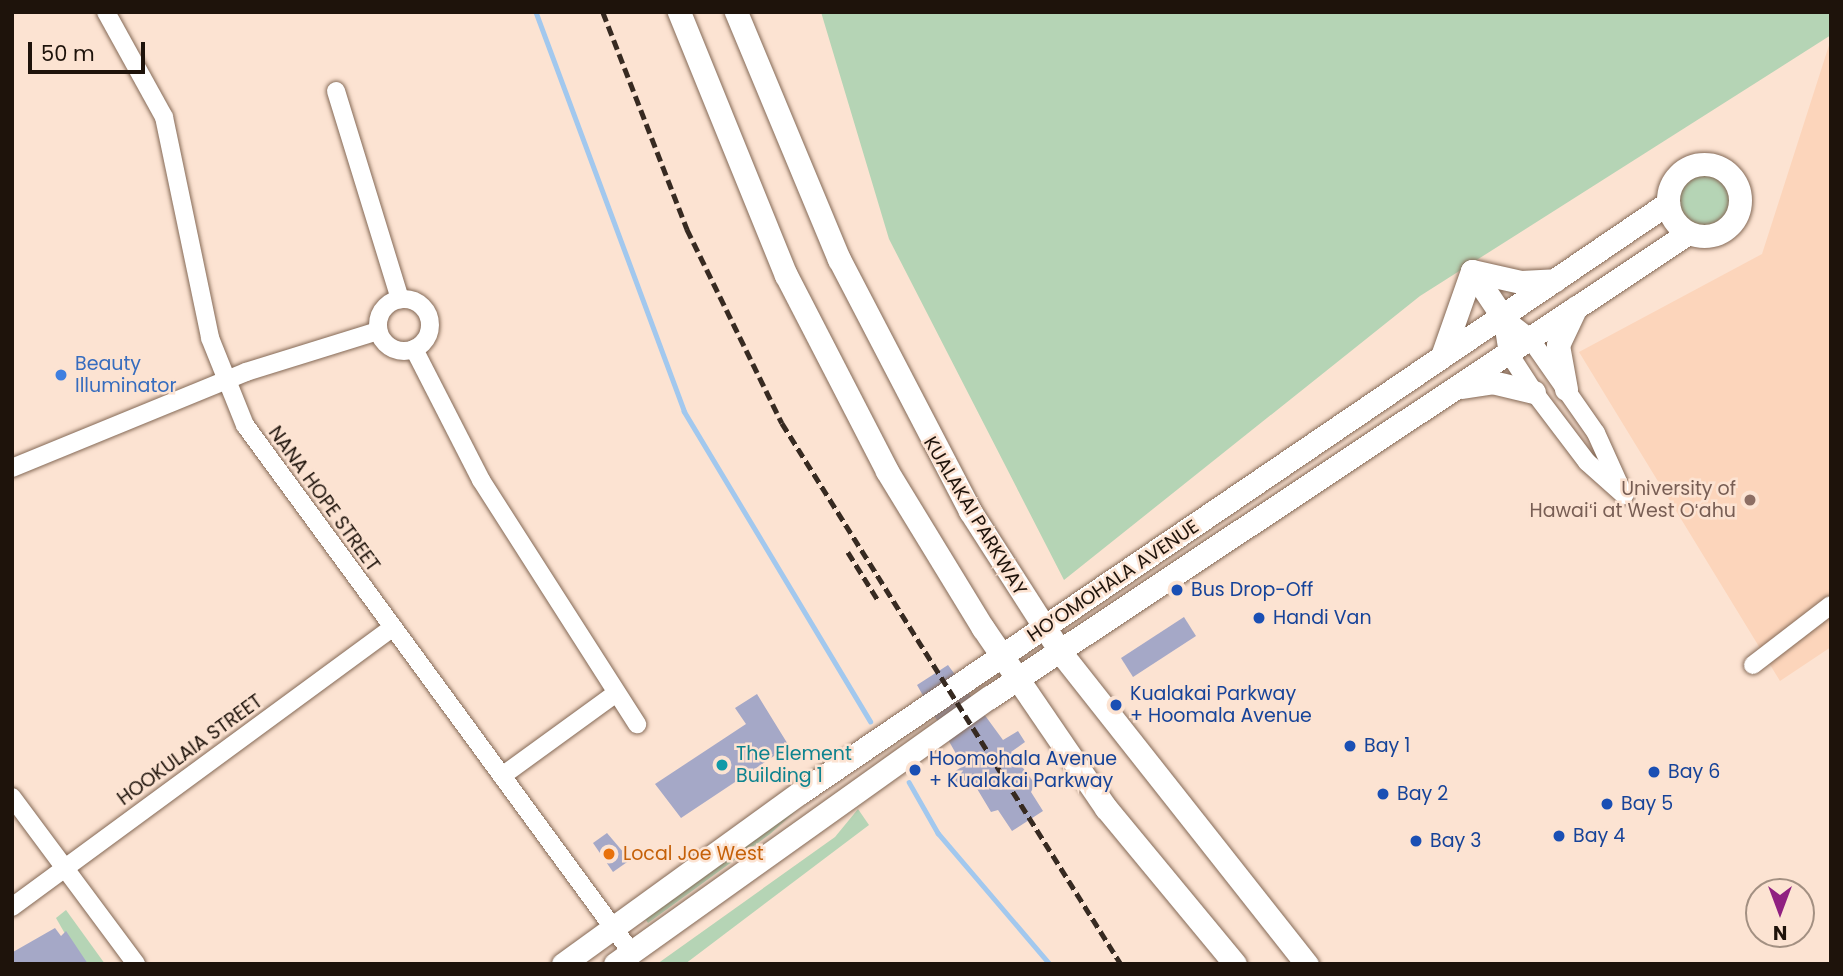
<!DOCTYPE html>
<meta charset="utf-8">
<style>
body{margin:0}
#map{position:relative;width:1843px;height:976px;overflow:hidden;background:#fce3d2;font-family:Poppins,sans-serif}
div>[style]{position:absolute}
.built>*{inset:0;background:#fcd5bb}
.green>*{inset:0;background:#b5d4b5}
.round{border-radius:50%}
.stream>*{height:4.5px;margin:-2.25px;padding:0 2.25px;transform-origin:2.25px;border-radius:2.25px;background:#a2c8ee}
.building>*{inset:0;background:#a5a8c7}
.roads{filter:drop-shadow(0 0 2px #846956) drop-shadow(0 0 2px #846956)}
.minor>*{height:18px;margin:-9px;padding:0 9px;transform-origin:9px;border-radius:9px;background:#fff}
.minor>.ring{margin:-9px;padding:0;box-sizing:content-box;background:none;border:18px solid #fff;border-radius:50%}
.major>*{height:23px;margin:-11.5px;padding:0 11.5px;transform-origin:11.5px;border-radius:11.5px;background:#fff}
.major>.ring{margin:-11.5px;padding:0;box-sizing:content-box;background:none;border:23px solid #fff;border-radius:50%}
.rail>*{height:4.5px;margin-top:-2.25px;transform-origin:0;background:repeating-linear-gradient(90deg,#372a21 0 10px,transparent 0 15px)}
.dots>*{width:19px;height:19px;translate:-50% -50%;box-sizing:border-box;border:4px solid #fce3d2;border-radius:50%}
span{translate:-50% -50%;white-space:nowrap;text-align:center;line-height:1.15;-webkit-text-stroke:5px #fce3d2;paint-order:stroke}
.shop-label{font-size:19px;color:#366cbe}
.left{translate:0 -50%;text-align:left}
.education-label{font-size:19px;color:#785e54}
.right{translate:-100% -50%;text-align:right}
.street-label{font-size:19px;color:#1e130b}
.transit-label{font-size:19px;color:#164399}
.culture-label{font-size:19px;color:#0d838f}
.food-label{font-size:19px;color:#c56008}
.frame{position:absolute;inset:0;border:14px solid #1e130b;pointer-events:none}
.north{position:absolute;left:1745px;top:878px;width:70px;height:70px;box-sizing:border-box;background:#fce3d2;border:2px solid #a39082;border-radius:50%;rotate:180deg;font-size:19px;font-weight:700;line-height:28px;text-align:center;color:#1e130b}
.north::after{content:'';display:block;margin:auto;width:24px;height:32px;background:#902081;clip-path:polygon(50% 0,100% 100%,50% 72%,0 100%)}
.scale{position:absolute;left:28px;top:42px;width:117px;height:32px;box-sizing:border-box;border:4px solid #1e130b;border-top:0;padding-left:9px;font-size:21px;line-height:24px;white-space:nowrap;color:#1e130b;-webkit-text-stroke:5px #fce3d2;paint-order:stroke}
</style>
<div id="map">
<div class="built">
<div style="clip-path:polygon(1831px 39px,1831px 647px,1780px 681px,1579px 352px,1762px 254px)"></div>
</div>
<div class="green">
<div style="clip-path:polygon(821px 12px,1831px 12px,1831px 35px,1420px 296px,1064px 580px,889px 239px)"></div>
<div class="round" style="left:1673px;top:169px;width:62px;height:62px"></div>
<div style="clip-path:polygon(807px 801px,770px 834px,648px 923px,642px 914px)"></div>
<div style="clip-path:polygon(858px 809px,869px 825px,685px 964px,657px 964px,835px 837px)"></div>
<div style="clip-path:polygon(66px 910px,105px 964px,88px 964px,72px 946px,56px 918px)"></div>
</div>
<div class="stream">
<div style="left:536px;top:12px;width:426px;rotate:69.6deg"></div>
<div style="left:684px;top:411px;width:362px;rotate:59deg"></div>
<div style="left:909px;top:782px;width:59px;rotate:60.4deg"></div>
<div style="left:938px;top:833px;width:172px;rotate:49.5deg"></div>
</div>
<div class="building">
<div style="clip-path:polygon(1184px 617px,1196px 636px,1133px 677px,1121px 658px)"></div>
<div style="clip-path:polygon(948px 665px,1003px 740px,1018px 731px,1025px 742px,1011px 752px,1035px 784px,1031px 792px,1043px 811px,1012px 831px,998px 810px,991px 812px,970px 777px,958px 785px,951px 774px,963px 766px,917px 685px)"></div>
<div style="clip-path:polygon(757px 694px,789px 746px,681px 818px,655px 784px,746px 724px,735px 708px)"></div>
<div style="clip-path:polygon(607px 833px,630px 860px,613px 872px,593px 843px)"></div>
<div style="clip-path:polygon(55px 928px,61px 936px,66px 931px,88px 964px,12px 964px,13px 952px)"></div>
</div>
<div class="roads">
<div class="minor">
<div style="left:106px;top:12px;width:120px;rotate:61.1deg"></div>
<div style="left:164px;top:117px;width:226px;rotate:78.2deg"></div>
<div style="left:210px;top:338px;width:94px;rotate:68.1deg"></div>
<div style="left:245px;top:425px;width:653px;rotate:53.78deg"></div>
<div style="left:336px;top:91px;width:218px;rotate:72.9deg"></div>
<div class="ring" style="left:378px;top:299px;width:34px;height:34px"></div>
<div style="left:1502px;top:316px;width:36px;rotate:81deg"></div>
<div style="left:1508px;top:352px;width:48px;rotate:57deg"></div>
<div style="left:1534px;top:392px;width:88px;rotate:52.9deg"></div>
<div style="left:1587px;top:462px;width:50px;rotate:41.7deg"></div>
<div style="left:1502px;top:316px;width:34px;rotate:38deg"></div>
<div style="left:1529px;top:337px;width:117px;rotate:55.1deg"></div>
<div style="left:1596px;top:433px;width:68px;rotate:65.7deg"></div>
<div style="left:414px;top:349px;width:147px;rotate:62.9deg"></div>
<div style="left:481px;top:480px;width:290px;rotate:57.4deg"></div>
<div style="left:12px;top:468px;width:253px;rotate:-22.3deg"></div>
<div style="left:246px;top:372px;width:138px;rotate:-17.3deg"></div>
<div style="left:1753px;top:665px;width:98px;rotate:-37.6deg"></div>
<div style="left:502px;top:776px;width:140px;rotate:-36deg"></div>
<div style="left:12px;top:797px;width:208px;rotate:53.4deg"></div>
<div style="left:12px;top:907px;width:471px;rotate:-36.3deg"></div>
</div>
<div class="major">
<div style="left:679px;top:12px;width:284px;rotate:67.9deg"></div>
<div style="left:786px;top:275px;width:220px;rotate:62.7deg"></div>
<div style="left:887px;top:471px;width:184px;rotate:58.6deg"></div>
<div style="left:983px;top:628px;width:218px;rotate:55.7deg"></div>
<div style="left:1106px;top:808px;width:202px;rotate:50.4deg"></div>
<div style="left:736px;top:12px;width:268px;rotate:67.4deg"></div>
<div style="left:839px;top:259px;width:284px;rotate:62.5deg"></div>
<div style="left:970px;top:511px;width:169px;rotate:57.3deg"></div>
<div style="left:1061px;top:653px;width:397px;rotate:51.7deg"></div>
<div class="ring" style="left:1668px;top:164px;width:49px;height:49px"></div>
<div style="left:1472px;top:271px;width:50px;rotate:12.7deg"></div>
<div style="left:1521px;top:282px;width:34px;rotate:-3deg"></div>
<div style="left:1472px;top:271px;width:54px;rotate:56.3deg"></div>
<div style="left:1442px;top:356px;width:90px;rotate:-70.6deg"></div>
<div style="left:1462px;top:387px;width:30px;rotate:-9deg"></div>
<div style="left:1492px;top:382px;width:43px;rotate:13.4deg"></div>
<div style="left:1566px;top:389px;width:45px;rotate:-100.3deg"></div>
<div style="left:1558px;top:345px;width:42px;rotate:-64.7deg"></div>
<div style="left:563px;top:964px;width:294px;rotate:-35.9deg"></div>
<div style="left:801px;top:792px;width:1048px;rotate:-34.19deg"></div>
<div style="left:615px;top:964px;width:460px;rotate:-35.5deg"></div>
<div style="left:990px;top:697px;width:838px;rotate:-33.61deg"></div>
</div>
</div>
<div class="rail">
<div style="left:603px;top:12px;width:233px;rotate:68.8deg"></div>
<div style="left:687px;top:229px;width:216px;rotate:63.9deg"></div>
<div style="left:782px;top:423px;width:638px;rotate:57.93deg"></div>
<div style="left:848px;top:552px;width:57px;rotate:58deg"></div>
</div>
<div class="dots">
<div style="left:61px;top:375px;background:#3f7fe0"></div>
<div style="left:1750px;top:500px;background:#8d6e63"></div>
<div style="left:1177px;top:590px;background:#1a4fb4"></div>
<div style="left:1259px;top:618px;background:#1a4fb4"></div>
<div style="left:1116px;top:705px;background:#1a4fb4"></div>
<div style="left:1350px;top:746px;background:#1a4fb4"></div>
<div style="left:722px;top:765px;background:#0f9aa8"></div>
<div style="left:915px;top:770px;background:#1a4fb4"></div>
<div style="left:1654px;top:772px;background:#1a4fb4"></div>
<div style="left:1383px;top:794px;background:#1a4fb4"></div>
<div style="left:1607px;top:804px;background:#1a4fb4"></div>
<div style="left:1559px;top:836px;background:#1a4fb4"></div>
<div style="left:1416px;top:841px;background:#1a4fb4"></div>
<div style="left:609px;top:854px;background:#e8710a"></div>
</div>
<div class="shop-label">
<span class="left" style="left:75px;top:375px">Beauty<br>Illuminator</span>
</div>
<div class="education-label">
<span class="right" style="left:1736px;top:500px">University of<br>Hawaiʻi at West Oʻahu</span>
</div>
<div class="street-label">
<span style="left:324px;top:499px;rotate:54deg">NANA HOPE STREET</span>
<span style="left:975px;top:516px;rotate:59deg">KUALAKAI PARKWAY</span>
<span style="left:1113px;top:581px;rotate:-34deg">HO’OMOHALA AVENUE</span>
<span style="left:190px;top:750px;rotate:-36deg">HOOKULAIA STREET</span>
</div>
<div class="transit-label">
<span class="left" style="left:1191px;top:590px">Bus Drop-Off</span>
<span class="left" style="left:1273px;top:618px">Handi Van</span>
<span class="left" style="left:1130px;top:705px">Kualakai Parkway<br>+ Hoomala Avenue</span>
<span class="left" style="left:1364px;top:746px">Bay 1</span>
<span class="left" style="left:929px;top:770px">Hoomohala Avenue<br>+ Kualakai Parkway</span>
<span class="left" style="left:1668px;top:772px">Bay 6</span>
<span class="left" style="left:1397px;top:794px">Bay 2</span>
<span class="left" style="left:1621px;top:804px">Bay 5</span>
<span class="left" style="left:1573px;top:836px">Bay 4</span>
<span class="left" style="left:1430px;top:841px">Bay 3</span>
</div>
<div class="culture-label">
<span class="left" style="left:736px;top:765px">The Element<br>Building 1</span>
</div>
<div class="food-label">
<span class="left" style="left:623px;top:854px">Local Joe West</span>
</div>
<div class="frame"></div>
<div class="north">N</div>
<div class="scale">50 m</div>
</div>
